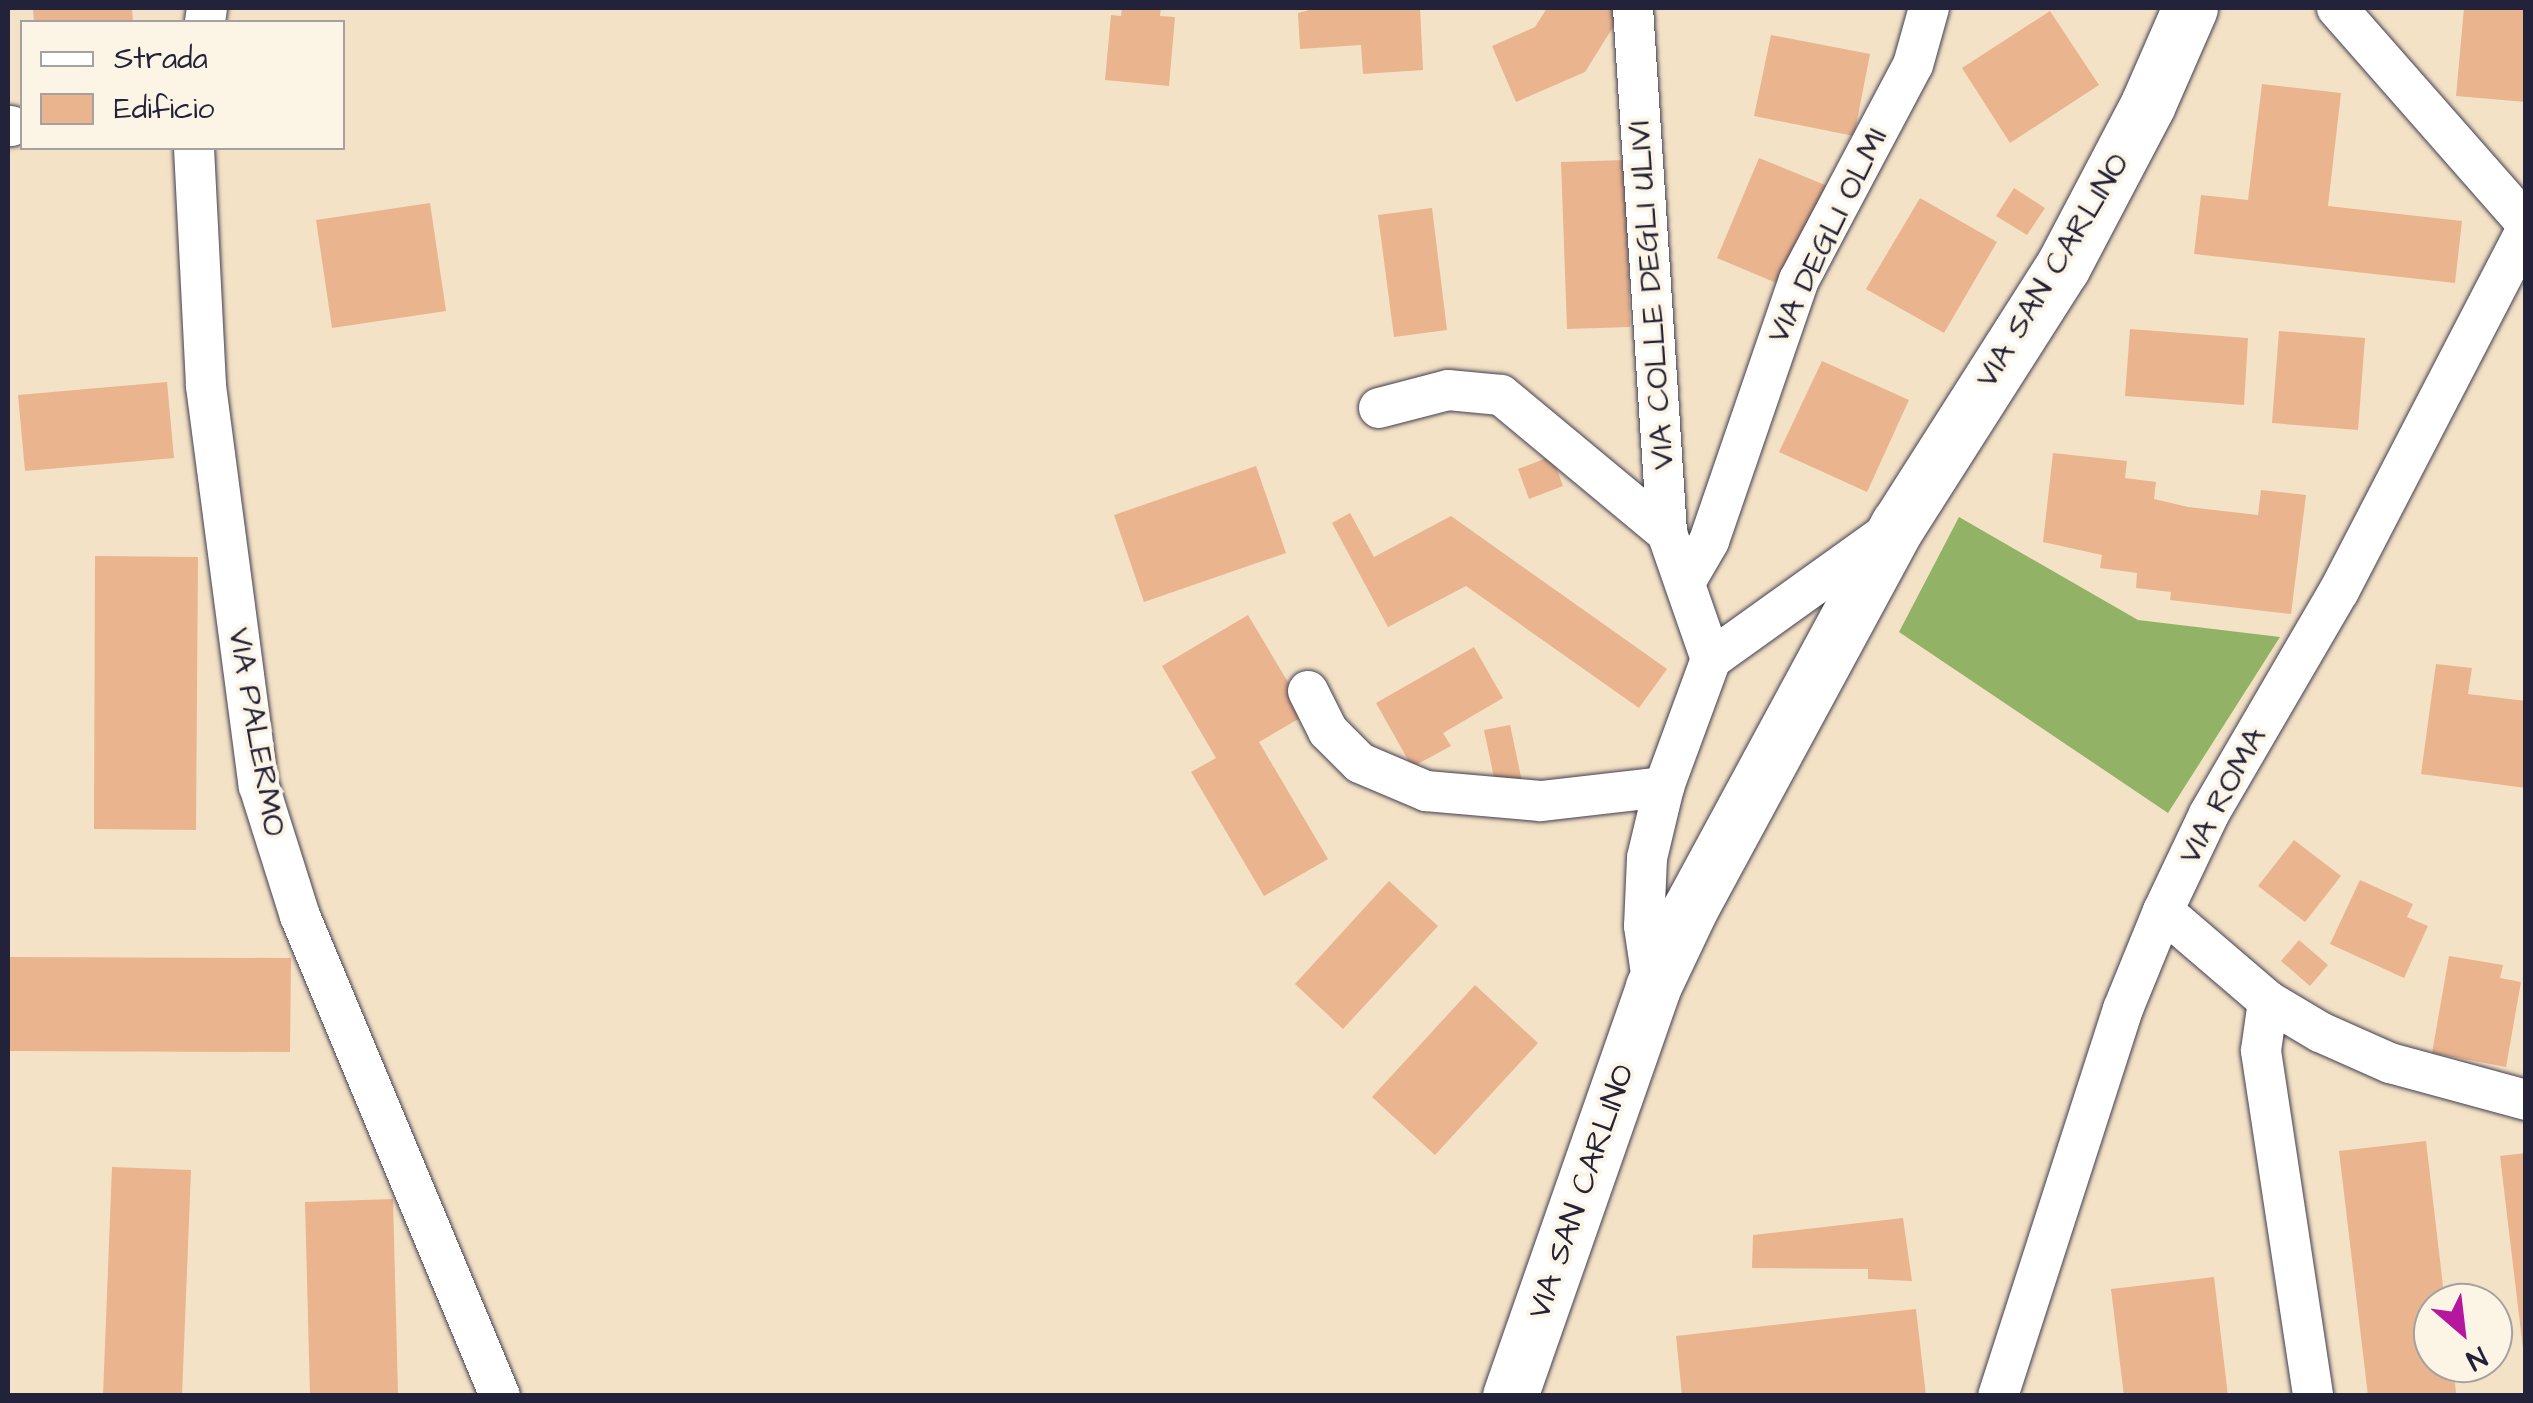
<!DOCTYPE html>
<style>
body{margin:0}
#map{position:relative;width:2533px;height:1403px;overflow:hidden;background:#f4e2c6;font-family:"Architects Daughter",sans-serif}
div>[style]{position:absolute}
.forest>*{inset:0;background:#92b266}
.building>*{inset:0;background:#eab48f}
.roads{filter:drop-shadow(0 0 2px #423f50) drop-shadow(0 0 2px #423f50)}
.street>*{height:40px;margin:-20px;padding:0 20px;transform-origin:20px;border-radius:20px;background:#fff}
.secondary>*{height:55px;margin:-27.5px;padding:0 27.5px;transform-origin:27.5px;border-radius:27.5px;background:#fff}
span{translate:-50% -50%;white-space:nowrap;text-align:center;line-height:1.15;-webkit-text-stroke:8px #fcf5e5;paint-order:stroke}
.street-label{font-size:32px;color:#22223b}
.frame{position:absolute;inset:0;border:10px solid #22223b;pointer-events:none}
.legend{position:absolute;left:20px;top:20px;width:325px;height:130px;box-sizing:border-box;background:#fcf5e5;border:2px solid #a5a1a1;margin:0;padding:12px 18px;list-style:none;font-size:30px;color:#22223b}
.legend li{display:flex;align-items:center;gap:20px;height:50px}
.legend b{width:50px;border:2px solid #a5a1a1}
.north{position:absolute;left:2413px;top:1283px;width:100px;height:100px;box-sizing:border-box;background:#fcf5e5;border:2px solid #a5a1a1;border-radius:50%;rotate:152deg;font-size:28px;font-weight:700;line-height:40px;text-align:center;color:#22223b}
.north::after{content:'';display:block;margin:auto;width:35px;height:45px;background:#b5179e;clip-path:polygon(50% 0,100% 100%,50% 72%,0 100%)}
</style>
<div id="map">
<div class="forest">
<div style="clip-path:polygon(1959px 517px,2138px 620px,2280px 637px,2168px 813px,1899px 632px)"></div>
</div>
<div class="building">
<div style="clip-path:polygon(33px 8px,132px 8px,133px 22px,34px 22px)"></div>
<div style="clip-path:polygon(1122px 8px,1161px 8px,1160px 16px,1175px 17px,1169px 86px,1105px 80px,1111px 15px,1121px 16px)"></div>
<div style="clip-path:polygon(1317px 8px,1420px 8px,1423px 70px,1363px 74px,1361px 45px,1300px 49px,1298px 13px)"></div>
<div style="clip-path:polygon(1547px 8px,1625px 8px,1585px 72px,1516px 102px,1492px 46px,1535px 27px)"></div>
<div style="clip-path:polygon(2464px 8px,2526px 8px,2526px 102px,2456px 96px)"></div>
<div style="clip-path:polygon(2050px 11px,2099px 85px,2010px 143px,1962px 68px)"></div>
<div style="clip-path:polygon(1771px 35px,1870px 54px,1854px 136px,1754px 116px)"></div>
<div style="clip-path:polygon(2262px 84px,2341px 93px,2328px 206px,2462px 221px,2455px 283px,2194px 254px,2201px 195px,2248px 200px)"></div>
<div style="clip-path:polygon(1759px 158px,1830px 187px,1788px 288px,1717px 258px)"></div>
<div style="clip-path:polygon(1625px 160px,1630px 327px,1567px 329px,1561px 162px)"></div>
<div style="clip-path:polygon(2014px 188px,2045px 208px,2027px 235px,1996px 216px)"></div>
<div style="clip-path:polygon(1920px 198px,1997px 242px,1944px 333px,1866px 289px)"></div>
<div style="clip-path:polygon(430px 203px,446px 311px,332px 328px,316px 220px)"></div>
<div style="clip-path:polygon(1432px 208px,1447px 330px,1394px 337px,1378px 215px)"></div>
<div style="clip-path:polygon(2130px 329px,2248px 338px,2244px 405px,2125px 396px)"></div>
<div style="clip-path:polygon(2279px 331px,2365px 338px,2358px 430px,2272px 423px)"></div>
<div style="clip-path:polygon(1822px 361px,1909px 400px,1867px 492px,1779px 452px)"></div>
<div style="clip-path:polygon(167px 382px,174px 458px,25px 471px,18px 395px)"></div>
<div style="clip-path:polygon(2053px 453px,2127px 461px,2125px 478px,2156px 482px,2154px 499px,2188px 507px,2258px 515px,2261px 490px,2306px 495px,2291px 614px,2170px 600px,2171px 592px,2136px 588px,2137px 573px,2100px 568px,2102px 555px,2043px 542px)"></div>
<div style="clip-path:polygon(1552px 456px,1563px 486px,1529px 499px,1518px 469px)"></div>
<div style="clip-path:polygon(1256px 466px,1286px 553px,1144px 602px,1114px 515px)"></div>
<div style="clip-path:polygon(1350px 513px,1374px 557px,1451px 516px,1667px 669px,1639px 708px,1466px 586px,1388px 627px,1332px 523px)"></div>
<div style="clip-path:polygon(95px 556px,198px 557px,196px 830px,94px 829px)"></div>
<div style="clip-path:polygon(1248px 615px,1307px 714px,1259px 742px,1328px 859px,1264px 896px,1191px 772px,1216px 758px,1162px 666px)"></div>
<div style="clip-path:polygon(1474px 647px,1503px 698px,1443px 733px,1451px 746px,1412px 767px,1376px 703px)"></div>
<div style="clip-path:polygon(2436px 664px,2472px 668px,2468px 694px,2526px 701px,2526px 788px,2421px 774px)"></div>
<div style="clip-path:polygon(1510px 725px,1523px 786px,1497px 792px,1484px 730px)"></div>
<div style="clip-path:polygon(2294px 840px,2341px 876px,2305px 922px,2258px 886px)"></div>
<div style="clip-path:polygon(2360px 880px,2413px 904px,2407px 917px,2428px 926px,2404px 978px,2330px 944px)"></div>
<div style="clip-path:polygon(1389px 881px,1438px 926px,1343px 1029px,1295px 984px)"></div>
<div style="clip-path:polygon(2299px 940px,2328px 965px,2310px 986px,2281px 961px)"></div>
<div style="clip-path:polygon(2449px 956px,2503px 965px,2500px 978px,2521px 982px,2506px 1067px,2432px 1053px)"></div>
<div style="clip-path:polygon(8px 957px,291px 958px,290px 1052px,8px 1051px)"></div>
<div style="clip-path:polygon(1475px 985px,1538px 1043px,1435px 1155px,1372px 1097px)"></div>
<div style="clip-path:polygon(2426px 1141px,2445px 1303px,2433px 1303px,2433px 1363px,2453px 1363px,2456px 1393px,2368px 1396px,2339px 1151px)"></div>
<div style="clip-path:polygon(2526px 1153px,2526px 1348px,2523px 1349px,2500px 1156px)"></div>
<div style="clip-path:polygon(112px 1167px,191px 1170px,182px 1396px,103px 1396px)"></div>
<div style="clip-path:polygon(393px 1199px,398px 1394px,310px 1396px,305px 1202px)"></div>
<div style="clip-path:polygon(1903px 1218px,1912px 1281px,1868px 1279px,1868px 1269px,1752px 1268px,1753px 1235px)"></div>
<div style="clip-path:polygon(2214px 1277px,2228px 1396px,2124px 1396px,2111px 1289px)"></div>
<div style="clip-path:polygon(1916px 1309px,1926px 1396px,1682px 1396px,1676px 1336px)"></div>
</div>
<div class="roads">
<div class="street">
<div style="left:1633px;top:8px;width:526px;rotate:86.29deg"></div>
<div style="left:1667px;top:533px;width:133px;rotate:70.8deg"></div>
<div style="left:1711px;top:659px;width:136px;rotate:110.2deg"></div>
<div style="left:1664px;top:787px;width:73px;rotate:103.5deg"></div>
<div style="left:1647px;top:858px;width:68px;rotate:92.5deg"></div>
<div style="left:1644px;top:926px;width:62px;rotate:81.6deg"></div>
<div style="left:2337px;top:8px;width:286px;rotate:48.7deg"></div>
<div style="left:205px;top:22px;width:14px;rotate:-82deg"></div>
<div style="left:8px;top:126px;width:3px"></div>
<div style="left:194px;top:148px;width:238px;rotate:87.1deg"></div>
<div style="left:206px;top:386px;width:403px;rotate:82.5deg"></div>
<div style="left:259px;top:786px;width:136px;rotate:72.5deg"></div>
<div style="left:300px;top:916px;width:520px;rotate:67.38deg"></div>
<div style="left:1379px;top:408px;width:71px;rotate:-14.6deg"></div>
<div style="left:1448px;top:390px;width:53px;rotate:5.4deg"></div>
<div style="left:1501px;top:395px;width:216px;rotate:39.7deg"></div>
<div style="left:1687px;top:579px;width:44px;rotate:-59.9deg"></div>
<div style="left:1709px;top:541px;width:276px;rotate:-71deg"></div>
<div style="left:1799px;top:280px;width:243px;rotate:-62.1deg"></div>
<div style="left:1913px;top:65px;width:59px;rotate:-74.3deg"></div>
<div style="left:1711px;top:659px;width:221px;rotate:-35.6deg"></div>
<div style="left:1308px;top:691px;width:45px;rotate:63.4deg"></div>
<div style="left:1328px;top:731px;width:45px;rotate:45deg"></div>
<div style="left:1360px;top:763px;width:72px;rotate:23deg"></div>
<div style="left:1426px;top:791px;width:115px;rotate:5deg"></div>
<div style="left:1541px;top:801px;width:124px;rotate:-6.5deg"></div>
<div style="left:2163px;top:911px;width:138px;rotate:40.6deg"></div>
<div style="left:2268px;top:1001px;width:61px;rotate:30.8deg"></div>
<div style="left:2320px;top:1032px;width:77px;rotate:23.9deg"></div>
<div style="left:2390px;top:1063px;width:141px;rotate:15.2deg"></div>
<div style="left:2268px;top:1001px;width:50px;rotate:98deg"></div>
<div style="left:2261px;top:1051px;width:349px;rotate:81.4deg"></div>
<div style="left:1998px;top:1396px;width:407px;rotate:-72.1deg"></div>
<div style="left:2123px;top:1009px;width:106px;rotate:-67.8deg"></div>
<div style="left:2163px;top:911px;width:107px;rotate:-64.6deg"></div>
<div style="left:2209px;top:814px;width:258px;rotate:-59.8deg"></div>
<div style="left:2339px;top:591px;width:407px;rotate:-62.6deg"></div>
</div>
<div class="secondary">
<div style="left:1510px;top:1396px;width:433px;rotate:-70.7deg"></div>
<div style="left:1653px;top:987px;width:86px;rotate:-64.6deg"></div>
<div style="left:1690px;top:909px;width:437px;rotate:-61.6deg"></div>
<div style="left:1898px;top:525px;width:305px;rotate:-57.5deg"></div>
<div style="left:2062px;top:268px;width:185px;rotate:-62.3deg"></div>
<div style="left:2148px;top:104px;width:105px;rotate:-66.4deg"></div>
</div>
</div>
<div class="street-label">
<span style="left:1828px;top:236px;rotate:-64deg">VIA DEGLI OLMI</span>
<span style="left:2053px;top:271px;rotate:-59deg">VIA SAN CARLINO</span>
<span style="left:1652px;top:295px;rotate:-94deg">VIA COLLE DEGLI ULIVI</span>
<span style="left:256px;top:732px;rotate:80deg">VIA PALERMO</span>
<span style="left:2223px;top:796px;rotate:-62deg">VIA ROMA</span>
<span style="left:1582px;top:1192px;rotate:-71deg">VIA SAN CARLINO</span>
</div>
<div class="frame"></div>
<ul class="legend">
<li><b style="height:12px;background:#fff"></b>Strada</li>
<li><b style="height:28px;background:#eab48f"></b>Edificio</li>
</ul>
<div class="north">N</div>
</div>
